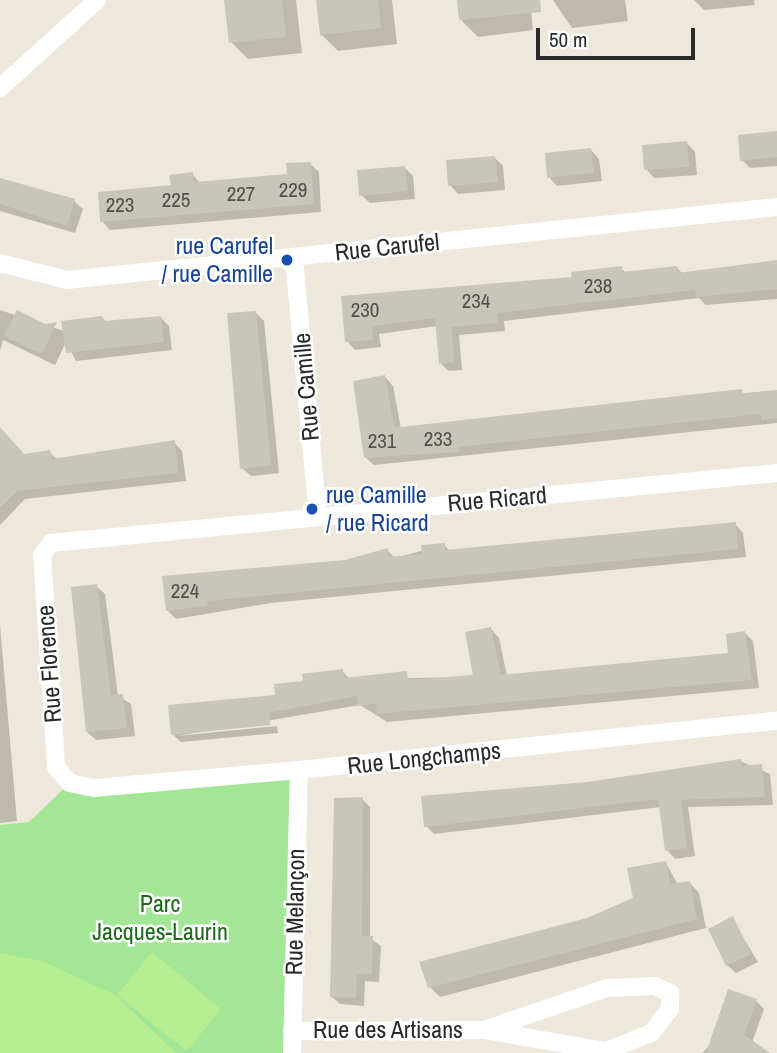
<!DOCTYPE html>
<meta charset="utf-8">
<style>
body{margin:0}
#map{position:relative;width:777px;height:1053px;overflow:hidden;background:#ede8db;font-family:"Archivo Narrow",sans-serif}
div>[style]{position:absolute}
.green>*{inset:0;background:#a3e696}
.pitch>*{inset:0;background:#b7ed91}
.shadow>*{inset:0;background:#0003}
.building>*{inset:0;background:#c8c5bb}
.minor>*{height:18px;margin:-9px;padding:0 9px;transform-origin:9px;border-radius:9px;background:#fff}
.dots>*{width:19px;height:19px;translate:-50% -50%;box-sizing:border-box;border:4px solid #fff;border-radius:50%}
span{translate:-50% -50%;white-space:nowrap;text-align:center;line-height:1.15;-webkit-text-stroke:5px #fff;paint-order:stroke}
.number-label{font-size:21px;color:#52514e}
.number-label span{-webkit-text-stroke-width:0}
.transit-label{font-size:24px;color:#164399}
.right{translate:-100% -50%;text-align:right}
.left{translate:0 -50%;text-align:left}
.street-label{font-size:24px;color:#2a2a2a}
.park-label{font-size:24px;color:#1a6a17}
.scale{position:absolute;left:536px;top:28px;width:159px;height:32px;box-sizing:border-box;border:4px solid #2a2a2a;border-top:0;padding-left:9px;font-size:21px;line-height:24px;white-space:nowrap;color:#2a2a2a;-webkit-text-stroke:5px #fff;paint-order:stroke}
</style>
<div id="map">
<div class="green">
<div style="clip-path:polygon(299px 770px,292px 1053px,0 1053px,0 825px,29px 822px,70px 783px)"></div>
</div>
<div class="pitch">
<div style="clip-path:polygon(152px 952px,221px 1009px,187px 1051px,117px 995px)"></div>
<div style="clip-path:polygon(0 953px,42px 961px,115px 995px,176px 1053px,0 1053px)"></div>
</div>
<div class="shadow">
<div style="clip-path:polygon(226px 0,296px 0,302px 53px,248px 59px,231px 42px)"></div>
<div style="clip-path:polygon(318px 0,392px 0,397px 44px,338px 51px,321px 34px)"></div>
<div style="clip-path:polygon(459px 0,530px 0,533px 30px,478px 37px,461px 20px)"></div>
<div style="clip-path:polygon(553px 0,625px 0,628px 21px,572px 28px)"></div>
<div style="clip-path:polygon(694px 0,754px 0,755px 5px,704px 10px)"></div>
<div style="clip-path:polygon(777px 133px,777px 166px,750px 168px,742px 160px)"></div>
<div style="clip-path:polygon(687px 143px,695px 152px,697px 175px,654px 178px,646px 169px)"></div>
<div style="clip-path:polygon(591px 150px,599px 159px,602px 181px,557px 186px,549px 177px)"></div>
<div style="clip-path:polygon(495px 158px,503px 166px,505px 190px,458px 194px,450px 185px)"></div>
<div style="clip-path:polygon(310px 164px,319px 172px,321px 212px,110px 230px,102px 221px,192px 174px,201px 184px,289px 176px)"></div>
<div style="clip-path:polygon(405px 168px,413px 176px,415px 199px,370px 203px,361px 195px)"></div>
<div style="clip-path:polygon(0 178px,74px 201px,83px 209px,75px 233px,0 211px)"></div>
<div style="clip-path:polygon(777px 264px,777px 299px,706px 305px,699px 298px,504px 321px,505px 331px,459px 335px,462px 370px,449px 371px,440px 363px,437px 326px,379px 334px,381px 347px,355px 350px,347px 341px,343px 298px,574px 279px,621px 268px,627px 274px,677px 268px,683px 274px)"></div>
<div style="clip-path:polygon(0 310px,64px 331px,102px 317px,107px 323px,161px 318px,169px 326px,172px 350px,76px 361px,66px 342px,55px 365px,3px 340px,0 351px)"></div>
<div style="clip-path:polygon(256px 313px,264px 321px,279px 473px,251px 476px,242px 468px)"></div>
<div style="clip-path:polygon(385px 377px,393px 386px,401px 429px,777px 390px,777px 423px,374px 465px,365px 457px)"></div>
<div style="clip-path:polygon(174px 442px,182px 451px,186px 481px,25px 499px,0 525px,0 468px,24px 456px,49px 452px,58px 460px)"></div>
<div style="clip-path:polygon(735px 524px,743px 533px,746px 557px,271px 603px,176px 619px,167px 610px,387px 550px,395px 558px,444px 545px,450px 551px)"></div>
<div style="clip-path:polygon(96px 586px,105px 594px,118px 696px,131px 704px,135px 736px,96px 740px,87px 732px)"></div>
<div style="clip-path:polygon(0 625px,17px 821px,0 823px)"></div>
<div style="clip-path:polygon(491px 629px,499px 638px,507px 676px,730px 654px,745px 633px,753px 641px,759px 688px,387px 722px,360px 705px,177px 736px,277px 726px,278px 733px,181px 742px,172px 734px,342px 671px,350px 679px,475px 677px)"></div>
<div style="clip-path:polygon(740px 761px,770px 774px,773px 805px,688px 807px,695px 856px,675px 859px,667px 850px,661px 807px,434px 834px,426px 826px,587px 784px)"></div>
<div style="clip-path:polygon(362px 799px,370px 807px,370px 938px,381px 946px,379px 982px,365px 981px,364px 1006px,340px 1004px,331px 996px)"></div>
<div style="clip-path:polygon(666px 863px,678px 885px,689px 882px,699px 893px,706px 928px,440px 997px,430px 987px,635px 899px)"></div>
<div style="clip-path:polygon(732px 919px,758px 962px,736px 973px,727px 965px)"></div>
<div style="clip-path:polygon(756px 1001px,764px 1009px,752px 1043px,761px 1053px,702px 1053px)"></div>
</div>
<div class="building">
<div style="clip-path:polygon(224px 0,282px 0,286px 37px,229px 43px)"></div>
<div style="clip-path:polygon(316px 0,378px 0,381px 28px,320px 35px)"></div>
<div style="clip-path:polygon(457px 0,540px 0,541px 12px,459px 20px)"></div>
<div style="clip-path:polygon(777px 131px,777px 157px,740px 161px,738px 135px)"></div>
<div style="clip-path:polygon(687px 141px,689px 167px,644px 170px,642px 145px)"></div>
<div style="clip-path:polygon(591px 148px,594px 173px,547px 178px,545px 153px)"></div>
<div style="clip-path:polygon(495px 156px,498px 182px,448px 186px,446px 160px)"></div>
<div style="clip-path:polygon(311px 162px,314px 204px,100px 222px,98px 192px,171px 185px,169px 175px,193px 172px,194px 182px,287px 174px,286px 163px)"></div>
<div style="clip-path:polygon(405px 166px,408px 191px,359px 196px,357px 170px)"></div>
<div style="clip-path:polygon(0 178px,75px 199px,67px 226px,0 204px)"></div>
<div style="clip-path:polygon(777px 260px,777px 289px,696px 297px,695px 290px,497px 313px,498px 323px,452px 327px,454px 362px,439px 364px,435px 318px,372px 326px,373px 340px,345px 342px,341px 296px,572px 277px,571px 272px,622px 266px,622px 272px,677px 266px,678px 273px)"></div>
<div style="clip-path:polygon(17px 310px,45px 324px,57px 322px,42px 354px,4px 336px)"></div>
<div style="clip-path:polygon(256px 311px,271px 465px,240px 469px,227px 313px)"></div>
<div style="clip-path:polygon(102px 316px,103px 321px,161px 316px,164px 342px,66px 353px,61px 321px)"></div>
<div style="clip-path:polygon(385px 375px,394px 426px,401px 427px,742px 389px,743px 394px,777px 390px,777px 418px,761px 420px,761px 414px,458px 447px,459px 452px,364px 458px,353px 381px)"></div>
<div style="clip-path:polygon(0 427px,24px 454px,50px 450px,52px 459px,175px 440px,178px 473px,17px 491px,0 508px)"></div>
<div style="clip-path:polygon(736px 522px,738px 549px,207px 601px,208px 606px,166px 611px,162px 576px,345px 560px,388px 548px,389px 557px,422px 554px,421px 545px,445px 543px,445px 550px)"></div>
<div style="clip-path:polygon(97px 584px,111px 695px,123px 694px,127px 728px,86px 732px,71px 587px)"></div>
<div style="clip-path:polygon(491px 627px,501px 675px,728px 653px,726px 634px,745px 631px,752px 680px,377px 714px,376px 704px,358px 706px,357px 696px,269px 713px,270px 725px,171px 735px,168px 705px,275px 695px,274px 684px,303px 681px,302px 674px,343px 669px,344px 678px,407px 671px,408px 680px,473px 675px,465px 632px)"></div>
<div style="clip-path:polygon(741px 759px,741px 766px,762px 764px,765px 797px,681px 800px,687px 848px,665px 851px,658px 799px,424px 827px,421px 796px,587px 782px)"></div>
<div style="clip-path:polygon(363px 797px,362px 936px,373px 936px,372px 974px,357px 974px,356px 998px,330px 997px,334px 798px)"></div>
<div style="clip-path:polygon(666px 861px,670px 884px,690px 881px,697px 919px,428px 988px,419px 962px,587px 918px,633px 898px,627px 868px)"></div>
<div style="clip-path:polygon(733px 916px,751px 954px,726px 966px,708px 929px)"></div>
<div style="clip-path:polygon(728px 989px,757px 999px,744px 1035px,770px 1053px,706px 1053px)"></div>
</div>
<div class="minor">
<div style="left:0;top:88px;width:131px;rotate:-42.2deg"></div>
<div style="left:294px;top:259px;width:258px;rotate:84.7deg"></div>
<div style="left:0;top:263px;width:69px;rotate:14.2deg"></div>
<div style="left:67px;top:280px;width:714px;rotate:-5.87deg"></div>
<div style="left:777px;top:473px;width:729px;rotate:174.49deg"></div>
<div style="left:51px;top:543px;width:15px;rotate:127deg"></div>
<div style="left:42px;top:555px;width:212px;rotate:86.2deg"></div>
<div style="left:56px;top:767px;width:21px;rotate:49deg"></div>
<div style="left:70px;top:783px;width:25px;rotate:12deg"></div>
<div style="left:94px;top:788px;width:206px;rotate:-5deg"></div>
<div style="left:299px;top:770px;width:481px;rotate:-5.9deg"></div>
<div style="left:292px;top:1031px;width:192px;rotate:-0.3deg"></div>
<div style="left:484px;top:1030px;width:130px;rotate:-18.9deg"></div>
<div style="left:607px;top:988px;width:48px;rotate:-2.4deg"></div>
<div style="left:655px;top:986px;width:17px;rotate:25deg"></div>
<div style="left:670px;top:993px;width:16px;rotate:90deg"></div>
<div style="left:670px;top:1009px;width:31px;rotate:128deg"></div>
<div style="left:651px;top:1033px;width:48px;rotate:158.2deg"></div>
<div style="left:606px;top:1051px;width:124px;rotate:-170.2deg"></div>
<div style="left:292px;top:1053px;width:283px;rotate:-88.6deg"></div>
</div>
<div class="dots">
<div style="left:287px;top:260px;background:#1a4fb4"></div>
<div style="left:312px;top:509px;background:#1a4fb4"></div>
</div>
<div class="number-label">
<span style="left:293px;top:190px">229</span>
<span style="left:241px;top:194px">227</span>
<span style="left:176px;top:200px">225</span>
<span style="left:120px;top:205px">223</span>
<span style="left:598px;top:286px">238</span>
<span style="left:476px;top:301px">234</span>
<span style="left:365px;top:310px">230</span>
<span style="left:438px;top:439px">233</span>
<span style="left:382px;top:441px">231</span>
<span style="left:185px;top:591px">224</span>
</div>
<div class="transit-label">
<span class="right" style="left:273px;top:260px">rue Carufel<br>/ rue Camille</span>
<span class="left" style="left:326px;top:509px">rue Camille<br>/ rue Ricard</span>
</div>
<div class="street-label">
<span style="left:387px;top:247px;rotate:-6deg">Rue Carufel</span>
<span style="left:306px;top:387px;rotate:-95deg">Rue Camille</span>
<span style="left:497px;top:499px;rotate:-5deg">Rue Ricard</span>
<span style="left:49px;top:664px;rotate:-94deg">Rue Florence</span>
<span style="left:424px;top:758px;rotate:-6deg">Rue Longchamps</span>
<span style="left:295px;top:912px;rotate:-89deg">Rue Melançon</span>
<span style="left:388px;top:1030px">Rue des Artisans</span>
</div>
<div class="park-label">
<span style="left:160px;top:918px">Parc<br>Jacques-Laurin</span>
</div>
<div class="scale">50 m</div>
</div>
